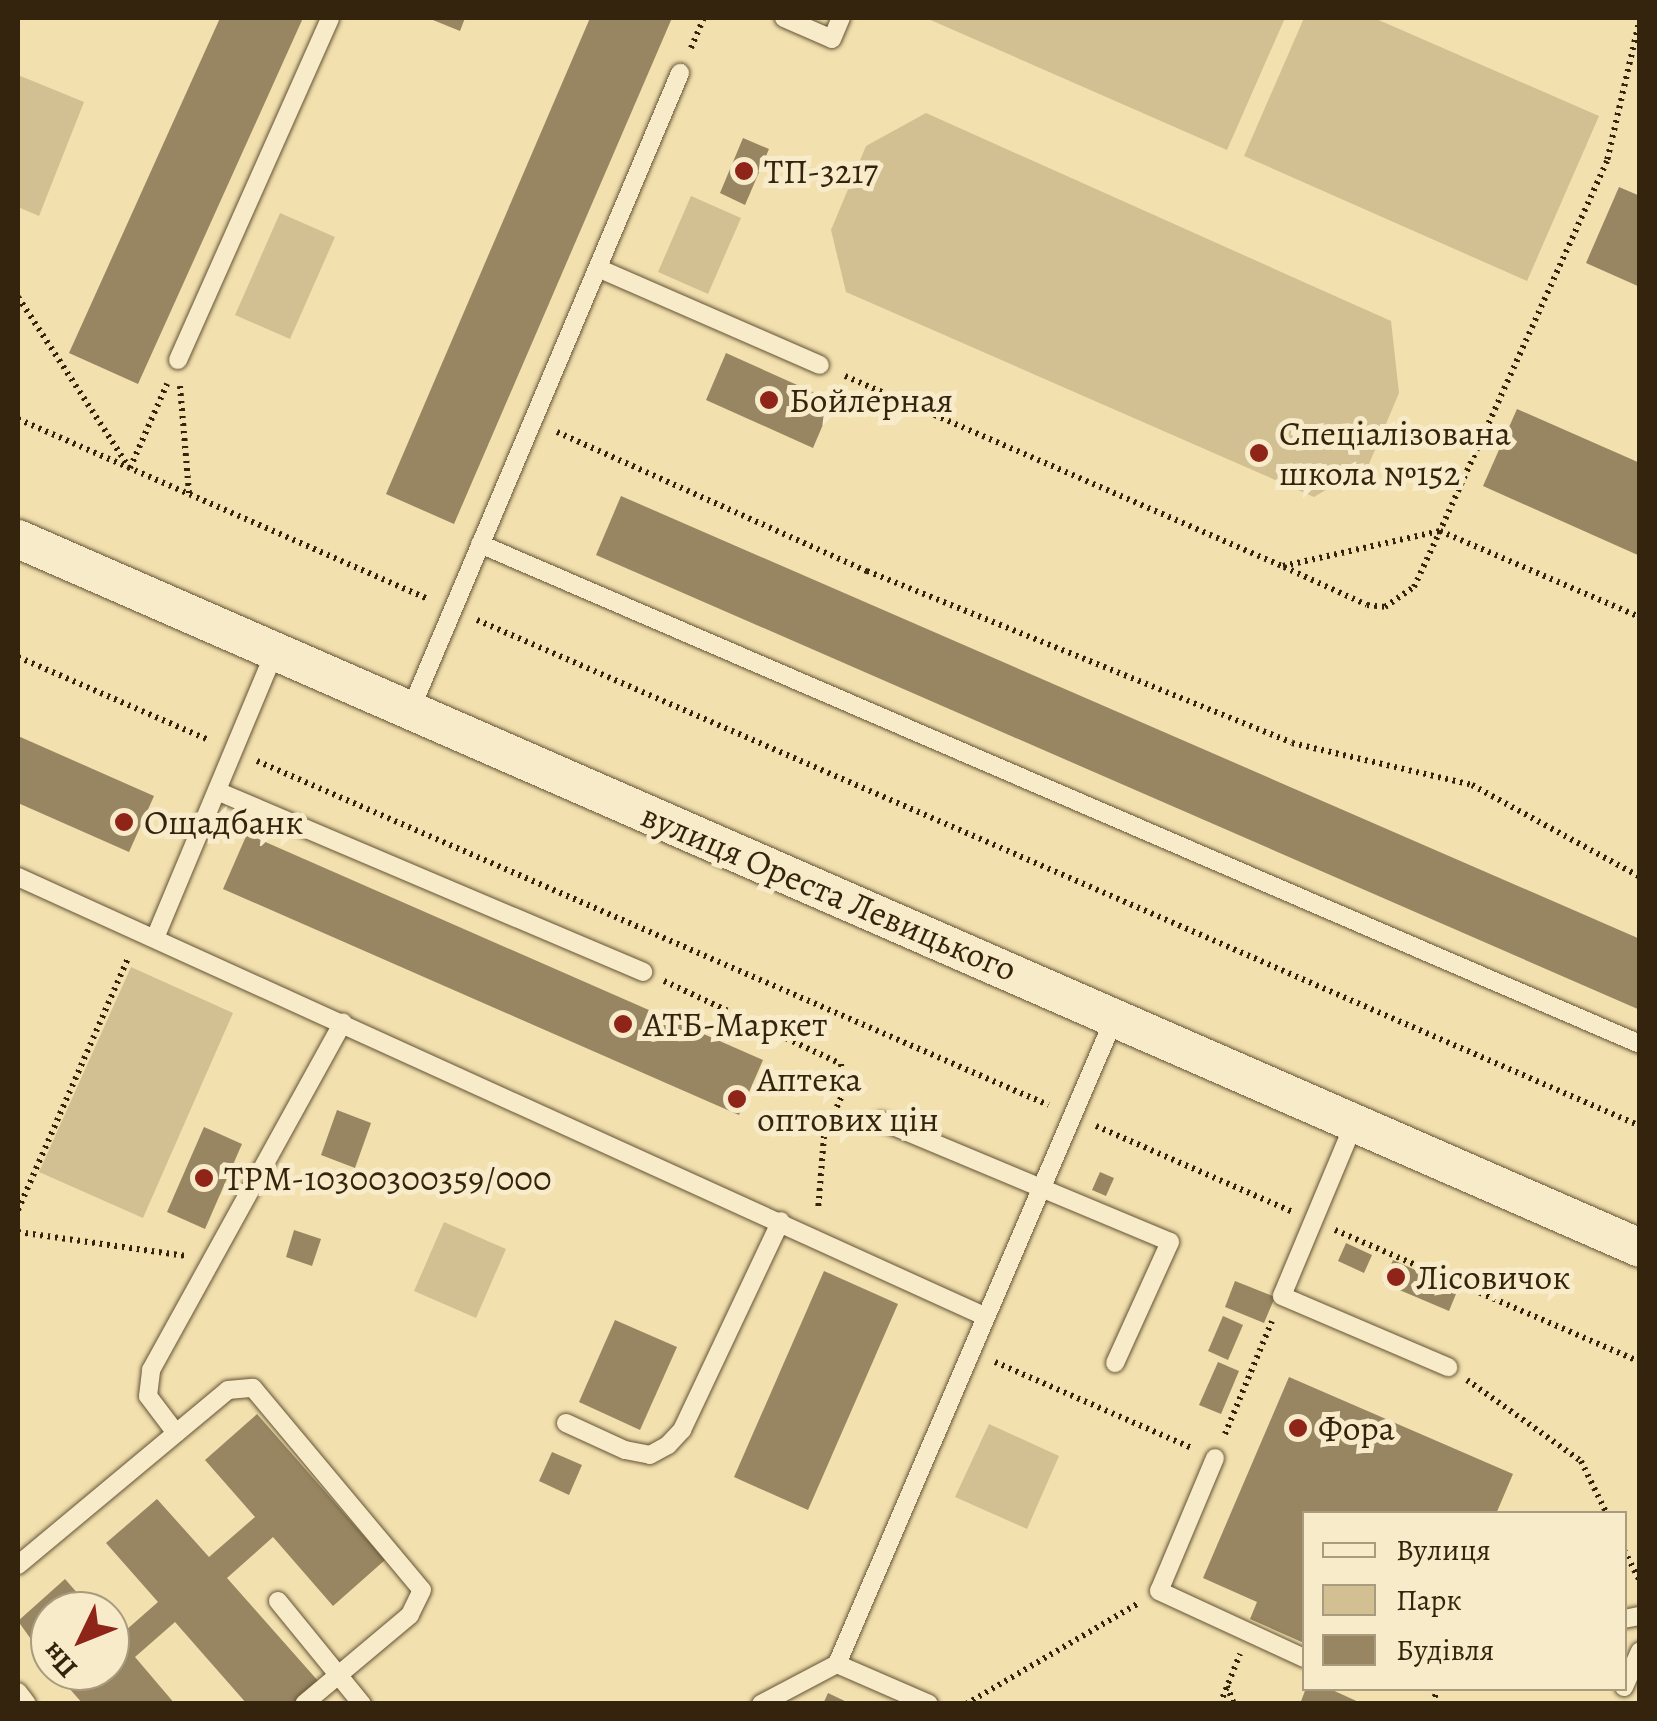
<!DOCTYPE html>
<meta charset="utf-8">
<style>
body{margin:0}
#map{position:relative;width:1657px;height:1721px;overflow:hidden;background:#f2e0ae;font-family:Alegreya,serif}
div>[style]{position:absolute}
.green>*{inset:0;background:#d2c093}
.building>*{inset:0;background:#978661}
.path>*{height:6px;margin-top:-3px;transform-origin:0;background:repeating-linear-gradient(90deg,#35240d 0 2.5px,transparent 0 7.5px)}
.roads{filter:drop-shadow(0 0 2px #645335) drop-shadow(0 0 2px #645335)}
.service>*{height:18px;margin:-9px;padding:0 9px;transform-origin:9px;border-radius:9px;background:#f7ebca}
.minor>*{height:38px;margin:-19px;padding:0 19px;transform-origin:19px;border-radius:19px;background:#f7ebca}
.dots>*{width:28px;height:28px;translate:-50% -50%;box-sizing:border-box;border:5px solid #f7ebca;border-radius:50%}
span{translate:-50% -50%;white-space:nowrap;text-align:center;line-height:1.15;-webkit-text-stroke:10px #f7ebca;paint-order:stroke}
.poi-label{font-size:35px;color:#35240d}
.left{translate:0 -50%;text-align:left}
.street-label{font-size:35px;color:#35240d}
.frame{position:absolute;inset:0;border:20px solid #35240d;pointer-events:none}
.legend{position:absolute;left:1302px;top:1511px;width:325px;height:180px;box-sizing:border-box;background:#f7ebca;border:2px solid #a99b7e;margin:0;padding:12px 18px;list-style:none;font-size:30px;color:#35240d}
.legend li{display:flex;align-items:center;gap:20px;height:50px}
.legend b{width:50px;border:2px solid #a99b7e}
.north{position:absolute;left:30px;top:1591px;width:100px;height:100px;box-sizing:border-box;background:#f7ebca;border:2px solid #a99b7e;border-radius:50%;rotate:227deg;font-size:28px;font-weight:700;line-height:40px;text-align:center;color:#35240d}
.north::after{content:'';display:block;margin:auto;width:35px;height:45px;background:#8f2418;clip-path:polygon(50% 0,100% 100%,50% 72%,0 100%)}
</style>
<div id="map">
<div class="green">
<div style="clip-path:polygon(926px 18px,1285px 18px,1227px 150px)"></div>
<div style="clip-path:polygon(1304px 18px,1374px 18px,1599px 116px,1527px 281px,1244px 156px)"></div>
<div style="clip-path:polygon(18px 75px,84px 102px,39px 216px,18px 207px)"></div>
<div style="clip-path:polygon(926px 113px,1391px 321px,1399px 393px,1369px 464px,1314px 497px,846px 292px,831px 230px,866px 146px)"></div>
<div style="clip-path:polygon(691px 196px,741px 218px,708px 294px,658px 272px)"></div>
<div style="clip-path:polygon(280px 213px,335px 237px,290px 339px,235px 315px)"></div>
<div style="clip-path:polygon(131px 967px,233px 1013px,143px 1218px,39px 1172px)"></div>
<div style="clip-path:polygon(444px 1222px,506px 1249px,476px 1318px,414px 1291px)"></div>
<div style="clip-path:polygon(989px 1424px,1059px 1456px,1027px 1529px,955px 1497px)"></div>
</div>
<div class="building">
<div style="clip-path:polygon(220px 18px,303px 18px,138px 384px,69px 353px)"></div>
<div style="clip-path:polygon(428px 18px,465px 18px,460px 31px)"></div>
<div style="clip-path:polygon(590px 18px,672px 18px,454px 524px,386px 494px)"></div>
<div style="clip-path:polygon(743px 138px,769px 149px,745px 205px,720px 193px)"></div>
<div style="clip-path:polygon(1619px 187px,1640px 196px,1640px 287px,1586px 263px)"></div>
<div style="clip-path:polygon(726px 353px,833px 401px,813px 448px,706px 400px)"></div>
<div style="clip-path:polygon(1517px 409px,1640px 463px,1640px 556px,1483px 486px)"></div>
<div style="clip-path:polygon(621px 496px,1640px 939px,1640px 1010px,596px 555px)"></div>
<div style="clip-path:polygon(18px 736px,154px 796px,129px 852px,18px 803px)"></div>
<div style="clip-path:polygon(247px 834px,763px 1060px,739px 1115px,223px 889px)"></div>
<div style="clip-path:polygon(337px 1110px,371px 1123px,355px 1168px,321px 1155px)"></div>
<div style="clip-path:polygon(204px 1127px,242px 1144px,205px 1229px,167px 1212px)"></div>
<div style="clip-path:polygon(1100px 1172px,1114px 1178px,1106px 1196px,1092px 1190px)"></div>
<div style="clip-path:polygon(294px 1230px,321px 1239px,312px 1266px,286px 1257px)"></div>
<div style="clip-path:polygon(1346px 1243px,1372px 1255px,1364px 1273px,1338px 1261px)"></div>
<div style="clip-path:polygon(1393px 1260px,1458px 1289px,1449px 1311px,1383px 1283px)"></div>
<div style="clip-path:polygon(824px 1271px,898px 1304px,808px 1510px,734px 1477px)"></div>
<div style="clip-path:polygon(1235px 1281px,1275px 1297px,1264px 1323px,1225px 1307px)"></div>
<div style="clip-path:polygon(1223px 1316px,1243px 1325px,1228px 1360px,1208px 1351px)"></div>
<div style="clip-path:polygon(615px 1320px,677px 1347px,640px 1430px,579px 1402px)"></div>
<div style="clip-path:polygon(1218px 1362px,1239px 1371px,1221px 1414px,1199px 1405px)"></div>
<div style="clip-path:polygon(1289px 1377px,1513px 1474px,1496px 1514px,1304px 1514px,1304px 1643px,1250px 1619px,1257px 1602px,1203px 1578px)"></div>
<div style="clip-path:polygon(257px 1414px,385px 1560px,333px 1606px,273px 1537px,227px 1578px,319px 1682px,294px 1704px,247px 1704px,175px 1622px,135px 1657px,175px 1704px,83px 1704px,54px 1671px,110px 1671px,110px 1630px,117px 1638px,158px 1602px,106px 1543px,157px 1499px,209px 1557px,255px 1517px,205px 1460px)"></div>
<div style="clip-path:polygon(552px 1452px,582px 1465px,569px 1495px,539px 1481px)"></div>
<div style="clip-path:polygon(65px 1579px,93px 1611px,50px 1611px,50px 1666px,18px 1621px)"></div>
<div style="clip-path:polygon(1306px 1688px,1328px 1688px,1363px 1704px,1300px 1704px)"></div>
<div style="clip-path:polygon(828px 1693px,851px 1704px,823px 1704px)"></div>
</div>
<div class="path">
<div style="left:1640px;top:18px;width:147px;rotate:103deg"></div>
<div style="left:1607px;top:161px;width:406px;rotate:114.3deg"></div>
<div style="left:1440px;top:531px;width:218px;rotate:23.3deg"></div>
<div style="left:691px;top:48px;width:33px;rotate:-67deg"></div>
<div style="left:18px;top:297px;width:203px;rotate:56.9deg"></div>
<div style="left:845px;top:376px;width:477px;rotate:23.5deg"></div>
<div style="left:1283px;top:566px;width:161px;rotate:-12.6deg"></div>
<div style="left:180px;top:386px;width:108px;rotate:85.2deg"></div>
<div style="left:18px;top:419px;width:449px;rotate:23.7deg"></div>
<div style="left:557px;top:432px;width:340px;rotate:24.2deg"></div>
<div style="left:867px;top:571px;width:458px;rotate:22deg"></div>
<div style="left:1292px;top:743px;width:185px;rotate:13.1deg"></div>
<div style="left:1472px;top:785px;width:192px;rotate:28.7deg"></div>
<div style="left:130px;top:468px;width:92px;rotate:-66.2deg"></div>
<div style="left:1284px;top:567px;width:91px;rotate:24.6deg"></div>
<div style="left:1367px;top:605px;width:18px;rotate:6deg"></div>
<div style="left:1385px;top:607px;width:35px;rotate:-35deg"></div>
<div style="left:1414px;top:587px;width:62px;rotate:-65.1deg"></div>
<div style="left:477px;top:620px;width:1268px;rotate:23.51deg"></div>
<div style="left:18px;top:657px;width:208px;rotate:23.5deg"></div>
<div style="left:257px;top:761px;width:863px;rotate:23.5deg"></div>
<div style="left:664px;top:981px;width:195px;rotate:25.1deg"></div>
<div style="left:841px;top:1064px;width:27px;rotate:84deg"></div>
<div style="left:844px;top:1091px;width:49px;rotate:114deg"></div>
<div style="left:824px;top:1136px;width:75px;rotate:94.6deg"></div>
<div style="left:1096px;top:1126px;width:213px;rotate:23.6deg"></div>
<div style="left:18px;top:1210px;width:277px;rotate:-66.4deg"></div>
<div style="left:1335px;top:1230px;width:332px;rotate:23.4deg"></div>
<div style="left:18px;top:1232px;width:170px;rotate:8.1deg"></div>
<div style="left:995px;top:1362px;width:213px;rotate:23.6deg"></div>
<div style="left:1467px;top:1380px;width:140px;rotate:35.4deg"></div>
<div style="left:1581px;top:1461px;width:59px;rotate:63.9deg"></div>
<div style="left:1225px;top:1434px;width:122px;rotate:-67.4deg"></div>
<div style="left:1624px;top:1550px;width:35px;rotate:63deg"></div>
<div style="left:1227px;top:1686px;width:19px;rotate:69deg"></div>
<div style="left:966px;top:1704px;width:198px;rotate:-30.3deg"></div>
<div style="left:1220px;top:1704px;width:54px;rotate:-68.2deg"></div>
<div style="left:1432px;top:1704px;width:17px;rotate:-69deg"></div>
</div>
<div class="roads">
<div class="service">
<div style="left:784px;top:18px;width:52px;rotate:23.6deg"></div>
<div style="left:832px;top:39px;width:23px;rotate:-67deg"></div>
<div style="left:598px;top:268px;width:242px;rotate:23.6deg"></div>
<div style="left:178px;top:360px;width:374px;rotate:-66deg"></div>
<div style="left:480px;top:544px;width:1263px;rotate:23.32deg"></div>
<div style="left:410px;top:711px;width:693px;rotate:-67.06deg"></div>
<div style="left:217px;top:791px;width:463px;rotate:23deg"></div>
<div style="left:18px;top:877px;width:1063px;rotate:24.44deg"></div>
<div style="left:155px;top:938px;width:306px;rotate:-67.3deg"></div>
<div style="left:881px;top:1121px;width:313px;rotate:22.7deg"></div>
<div style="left:1170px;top:1242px;width:133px;rotate:114.4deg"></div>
<div style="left:1353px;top:1126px;width:184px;rotate:112.7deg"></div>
<div style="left:1282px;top:1296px;width:181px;rotate:23.2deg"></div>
<div style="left:566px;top:1423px;width:65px;rotate:24.6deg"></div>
<div style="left:625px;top:1450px;width:25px;rotate:11deg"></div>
<div style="left:650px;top:1455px;width:21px;rotate:-29deg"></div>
<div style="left:668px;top:1445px;width:21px;rotate:-47deg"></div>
<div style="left:682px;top:1430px;width:231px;rotate:-64.7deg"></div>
<div style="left:176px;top:1433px;width:46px;rotate:-127.1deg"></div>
<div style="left:148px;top:1396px;width:26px;rotate:-83deg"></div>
<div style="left:151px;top:1370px;width:397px;rotate:-61.1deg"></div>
<div style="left:1215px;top:1458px;width:144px;rotate:112.8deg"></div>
<div style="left:1159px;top:1591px;width:160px;rotate:24.8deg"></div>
<div style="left:18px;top:1565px;width:273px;rotate:-39.8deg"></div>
<div style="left:228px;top:1390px;width:25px;rotate:-5deg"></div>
<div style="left:253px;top:1388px;width:263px;rotate:50.1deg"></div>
<div style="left:422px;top:1590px;width:28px;rotate:116deg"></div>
<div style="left:410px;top:1615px;width:138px;rotate:140deg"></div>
<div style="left:278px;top:1601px;width:133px;rotate:50.8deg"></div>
<div style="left:1624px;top:1619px;width:16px;rotate:-11deg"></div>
<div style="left:837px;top:1664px;width:100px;rotate:23.5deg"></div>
<div style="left:1624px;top:1687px;width:39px;rotate:-66deg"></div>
<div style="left:18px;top:1692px;width:15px;rotate:53deg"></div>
<div style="left:761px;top:1704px;width:86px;rotate:-27.8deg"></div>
<div style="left:837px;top:1664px;width:704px;rotate:-66.75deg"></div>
</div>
<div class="minor">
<div style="left:18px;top:539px;width:1770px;rotate:23.61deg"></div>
</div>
</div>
<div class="dots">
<div style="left:744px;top:171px;background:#8f2418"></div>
<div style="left:769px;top:400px;background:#8f2418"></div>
<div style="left:1259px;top:453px;background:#8f2418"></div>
<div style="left:124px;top:822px;background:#8f2418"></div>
<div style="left:623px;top:1024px;background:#8f2418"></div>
<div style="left:737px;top:1099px;background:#8f2418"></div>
<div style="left:204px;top:1178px;background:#8f2418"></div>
<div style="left:1396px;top:1277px;background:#8f2418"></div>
<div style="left:1298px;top:1428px;background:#8f2418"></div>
</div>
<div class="poi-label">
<span class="left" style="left:764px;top:171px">ТП-3217</span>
<span class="left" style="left:789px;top:400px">Бойлерная</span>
<span class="left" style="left:1279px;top:453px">Спеціалізована<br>школа №152</span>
<span class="left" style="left:144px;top:822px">Ощадбанк</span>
<span class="left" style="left:643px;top:1024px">АТБ-Маркет</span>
<span class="left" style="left:757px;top:1099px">Аптека<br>оптових цін</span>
<span class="left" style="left:224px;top:1178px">ТРМ-10300300359/000</span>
<span class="left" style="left:1416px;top:1277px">Лісовичок</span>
<span class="left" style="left:1318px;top:1428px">Фора</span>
</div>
<div class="street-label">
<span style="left:829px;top:892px;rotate:23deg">вулиця Ореста Левицького</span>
</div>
<div class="frame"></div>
<ul class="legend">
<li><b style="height:12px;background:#f7ebca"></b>Вулиця</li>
<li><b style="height:28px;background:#d2c093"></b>Парк</li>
<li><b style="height:28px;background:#978661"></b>Будівля</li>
</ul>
<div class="north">Пн</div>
</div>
